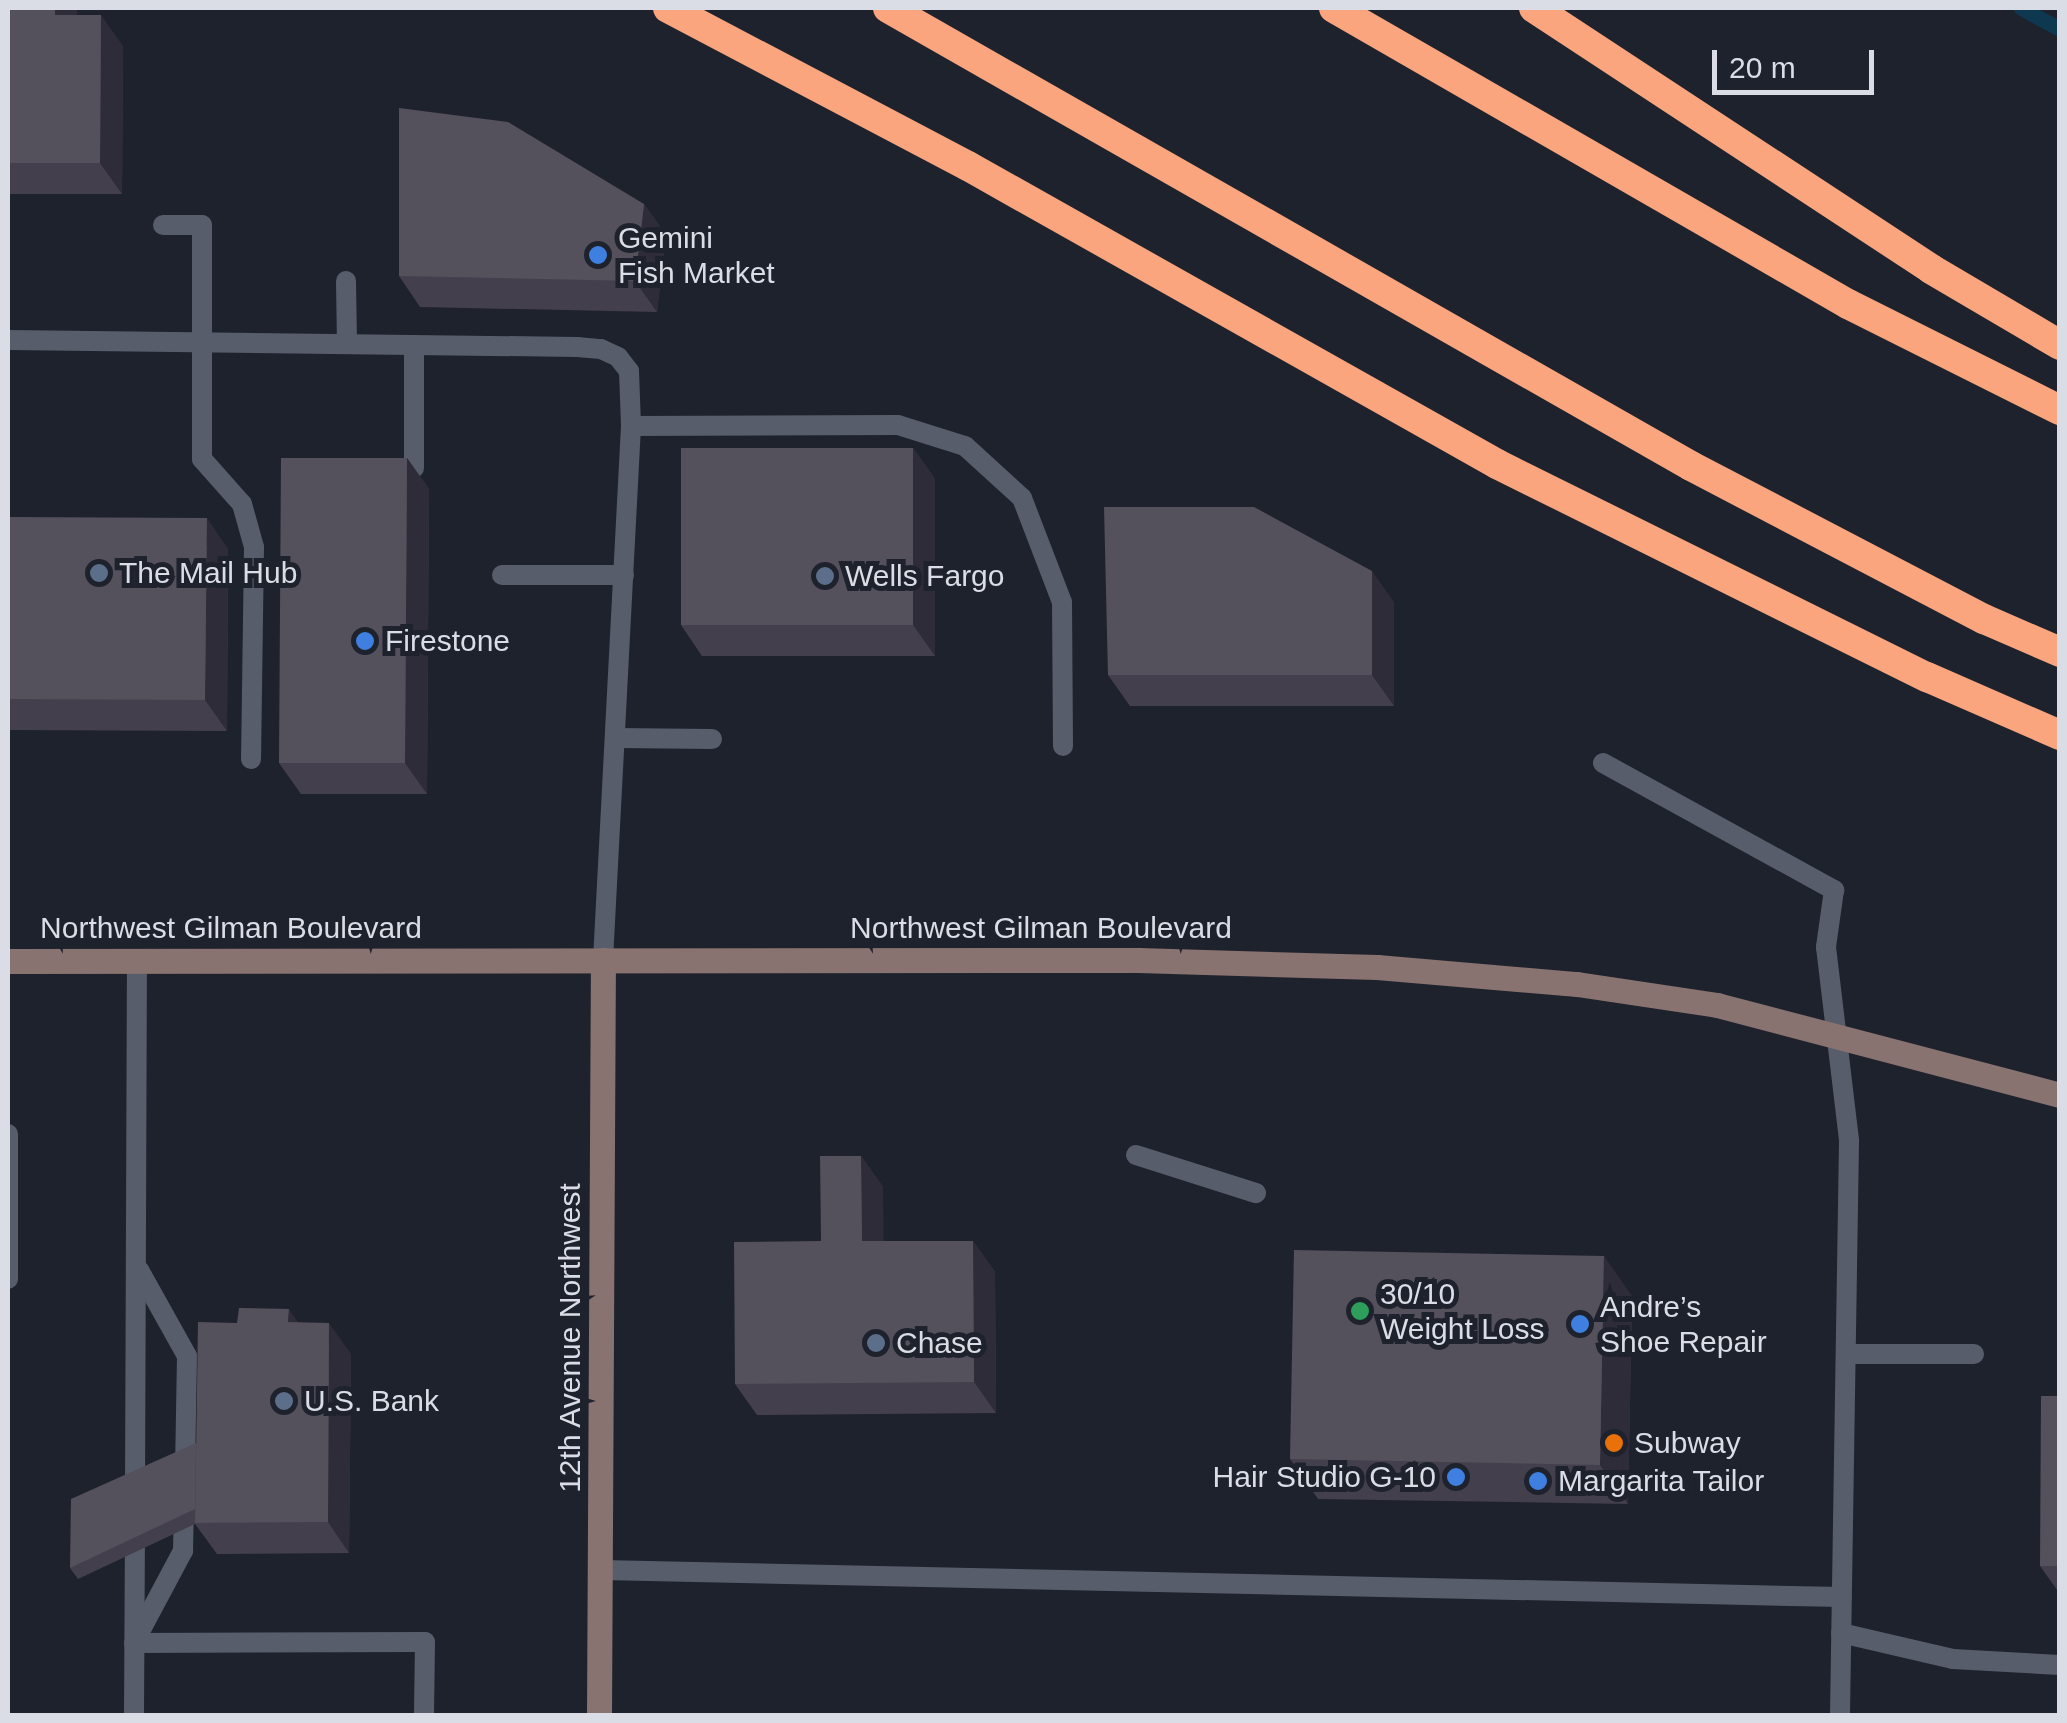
<!DOCTYPE html>
<meta charset="utf-8">
<style>
body{margin:0}
#map{position:relative;width:2067px;height:1723px;overflow:hidden;background:#1e222d;font-family:Arial,sans-serif}
div>[style]{position:absolute}
.stream>*{height:15px;margin:-7.5px;padding:0 7.5px;transform-origin:7.5px;border-radius:7.5px;background:#0d3850}
.lane>*{height:20px;margin:-10px;padding:0 10px;transform-origin:10px;border-radius:10px;background:#585d6b}
.secondary>*{height:25px;margin:-12.5px;padding:0 12.5px;transform-origin:12.5px;border-radius:12.5px;background:#897370}
.highway>*{height:30px;margin:-15px;padding:0 15px;transform-origin:15px;border-radius:15px;background:#faa57d}
.wall>*{inset:0;background:#443f4c}
.shaded-wall>*{inset:0;background:#2e2c38}
.building>*{inset:0;background:#54505c}
.dots>*{width:28px;height:28px;translate:-50% -50%;box-sizing:border-box;border:5px solid #1e222d;border-radius:50%}
span{translate:-50% -50%;white-space:nowrap;text-align:center;line-height:1.15;-webkit-text-stroke:10px #1e222d;paint-order:stroke}
.poi-label{font-size:30px;color:#dadde5}
.left{translate:0 -50%;text-align:left}
.right{translate:-100% -50%;text-align:right}
.street-label{font-size:30px;color:#dadde5}
.frame{position:absolute;inset:0;border:10px solid #dadde5;pointer-events:none}
.scale{position:absolute;left:1712px;top:50px;width:162px;height:45px;box-sizing:border-box;border:5px solid #dadde5;border-top:0;padding-left:12px;font-size:30px;line-height:35px;white-space:nowrap;color:#dadde5;-webkit-text-stroke:8px #1e222d;paint-order:stroke}
</style>
<div id="map">
<div class="stream">
<div style="left:2021px;top:8px;width:44px;rotate:28.3deg"></div>
</div>
<div class="lane">
<div style="left:163px;top:225px;width:39px"></div>
<div style="left:202px;top:225px;width:234px;rotate:90deg"></div>
<div style="left:202px;top:459px;width:60px;rotate:48.4deg"></div>
<div style="left:242px;top:504px;width:45px;rotate:74.4deg"></div>
<div style="left:254px;top:547px;width:212px;rotate:90.8deg"></div>
<div style="left:346px;top:281px;width:63px;rotate:89.1deg"></div>
<div style="left:8px;top:340px;width:569px;rotate:0.7deg"></div>
<div style="left:577px;top:347px;width:24px;rotate:5deg"></div>
<div style="left:601px;top:349px;width:19px;rotate:25deg"></div>
<div style="left:618px;top:357px;width:18px;rotate:52deg"></div>
<div style="left:629px;top:371px;width:55px;rotate:87.9deg"></div>
<div style="left:631px;top:426px;width:535px;rotate:93deg"></div>
<div style="left:414px;top:345px;width:123px;rotate:90deg"></div>
<div style="left:631px;top:426px;width:267px;rotate:-0.2deg"></div>
<div style="left:898px;top:425px;width:70px;rotate:17.4deg"></div>
<div style="left:965px;top:446px;width:77px;rotate:42.4deg"></div>
<div style="left:1022px;top:498px;width:111px;rotate:69deg"></div>
<div style="left:1062px;top:602px;width:144px;rotate:89.6deg"></div>
<div style="left:502px;top:575px;width:122px"></div>
<div style="left:616px;top:738px;width:96px;rotate:0.6deg"></div>
<div style="left:1603px;top:763px;width:264px;rotate:28.8deg"></div>
<div style="left:1834px;top:890px;width:58px;rotate:98deg"></div>
<div style="left:1826px;top:947px;width:195px;rotate:83.2deg"></div>
<div style="left:1849px;top:1141px;width:575px;rotate:90.9deg"></div>
<div style="left:8px;top:1134px;width:145px;rotate:90deg"></div>
<div style="left:1136px;top:1155px;width:126px;rotate:17.6deg"></div>
<div style="left:139px;top:1270px;width:98px;rotate:60.8deg"></div>
<div style="left:187px;top:1356px;width:118px;rotate:91deg"></div>
<div style="left:1846px;top:1354px;width:128px"></div>
<div style="left:135px;top:1494px;width:533px;rotate:-89.79deg"></div>
<div style="left:602px;top:1570px;width:1240px;rotate:1.25deg"></div>
<div style="left:1841px;top:1633px;width:115px;rotate:13.1deg"></div>
<div style="left:1953px;top:1659px;width:107px;rotate:3.2deg"></div>
<div style="left:137px;top:1637px;width:98px;rotate:-61.9deg"></div>
<div style="left:183px;top:1551px;width:48px;rotate:-88.8deg"></div>
<div style="left:134px;top:1643px;width:291px;rotate:-0.2deg"></div>
<div style="left:425px;top:1642px;width:74px;rotate:90.8deg"></div>
<div style="left:134px;top:1716px;width:188px;rotate:-89.7deg"></div>
</div>
<div class="secondary">
<div style="left:8px;top:961px;width:1130px;rotate:-0.05deg"></div>
<div style="left:1138px;top:960px;width:239px;rotate:1.7deg"></div>
<div style="left:1377px;top:967px;width:201px;rotate:4.9deg"></div>
<div style="left:1577px;top:984px;width:142px;rotate:8.5deg"></div>
<div style="left:1717px;top:1005px;width:355px;rotate:14.7deg"></div>
<div style="left:599px;top:1716px;width:756px;rotate:-89.7deg"></div>
</div>
<div class="highway">
<div style="left:668px;top:8px;width:339px;rotate:27.8deg"></div>
<div style="left:968px;top:166px;width:607px;rotate:29.39deg"></div>
<div style="left:1497px;top:464px;width:480px;rotate:26.4deg"></div>
<div style="left:1927px;top:677px;width:145px;rotate:23.6deg"></div>
<div style="left:888px;top:8px;width:924px;rotate:29.7deg"></div>
<div style="left:1691px;top:466px;width:331px;rotate:27.6deg"></div>
<div style="left:1984px;top:619px;width:83px;rotate:23.5deg"></div>
<div style="left:1334px;top:8px;width:593px;rotate:29.94deg"></div>
<div style="left:1848px;top:304px;width:237px;rotate:26.6deg"></div>
<div style="left:1534px;top:8px;width:475px;rotate:33.3deg"></div>
<div style="left:1931px;top:269px;width:150px;rotate:30.5deg"></div>
</div>
<div class="wall">
<div style="clip-path:polygon(8px 8px,77px 8px,77px 15px,123px 46px,122px 194px,8px 194px)"></div>
<div style="clip-path:polygon(644px 204px,666px 235px,657px 312px,420px 307px,399px 276px)"></div>
<div style="clip-path:polygon(913px 448px,935px 479px,935px 656px,702px 656px,681px 625px)"></div>
<div style="clip-path:polygon(407px 458px,429px 489px,427px 794px,301px 794px,279px 763px)"></div>
<div style="clip-path:polygon(8px 517px,228px 549px,227px 731px,8px 730px)"></div>
<div style="clip-path:polygon(1394px 602px,1394px 706px,1130px 706px,1108px 675px)"></div>
<div style="clip-path:polygon(861px 1156px,883px 1187px,883px 1241px,973px 1241px,995px 1272px,996px 1413px,757px 1415px,735px 1384px,821px 1241px)"></div>
<div style="clip-path:polygon(1632px 1296px,1628px 1504px,1318px 1499px,1290px 1459px)"></div>
<div style="clip-path:polygon(298px 1322px,351px 1354px,349px 1553px,217px 1554px,195px 1524px,78px 1579px,70px 1568px,196px 1443px,237px 1323px)"></div>
<div style="clip-path:polygon(2060px 1396px,2060px 1594px,2040px 1566px)"></div>
</div>
<div class="shaded-wall">
<div style="clip-path:polygon(55px 8px,77px 8px,77px 46px,55px 15px)"></div>
<div style="clip-path:polygon(101px 15px,123px 46px,122px 194px,100px 163px)"></div>
<div style="clip-path:polygon(644px 204px,666px 235px,657px 312px,635px 281px)"></div>
<div style="clip-path:polygon(913px 448px,935px 479px,935px 656px,913px 625px)"></div>
<div style="clip-path:polygon(407px 458px,429px 489px,427px 794px,405px 763px)"></div>
<div style="clip-path:polygon(207px 518px,228px 549px,227px 731px,205px 700px)"></div>
<div style="clip-path:polygon(1372px 571px,1394px 602px,1394px 706px,1372px 675px)"></div>
<div style="clip-path:polygon(861px 1156px,883px 1187px,884px 1272px,862px 1241px)"></div>
<div style="clip-path:polygon(973px 1241px,995px 1272px,996px 1413px,974px 1382px)"></div>
<div style="clip-path:polygon(1604px 1256px,1632px 1296px,1628px 1504px,1600px 1465px)"></div>
<div style="clip-path:polygon(289px 1309px,310px 1340px,288px 1322px)"></div>
<div style="clip-path:polygon(329px 1323px,351px 1354px,349px 1553px,328px 1522px)"></div>
</div>
<div class="building">
<div style="clip-path:polygon(8px 8px,55px 8px,55px 15px,101px 15px,100px 163px,8px 163px)"></div>
<div style="clip-path:polygon(399px 108px,508px 122px,644px 204px,635px 281px,399px 276px)"></div>
<div style="clip-path:polygon(681px 448px,913px 448px,913px 625px,681px 625px)"></div>
<div style="clip-path:polygon(281px 458px,407px 458px,405px 763px,279px 763px)"></div>
<div style="clip-path:polygon(1104px 507px,1254px 507px,1372px 571px,1372px 675px,1108px 675px)"></div>
<div style="clip-path:polygon(8px 517px,207px 518px,205px 700px,8px 699px)"></div>
<div style="clip-path:polygon(820px 1156px,861px 1156px,862px 1241px,973px 1241px,974px 1382px,735px 1384px,734px 1242px,821px 1241px)"></div>
<div style="clip-path:polygon(1294px 1250px,1604px 1256px,1600px 1465px,1290px 1459px)"></div>
<div style="clip-path:polygon(239px 1308px,289px 1309px,288px 1322px,329px 1323px,328px 1522px,195px 1523px,198px 1322px,237px 1323px)"></div>
<div style="clip-path:polygon(2041px 1396px,2060px 1396px,2060px 1566px,2040px 1566px)"></div>
<div style="clip-path:polygon(196px 1443px,195px 1509px,70px 1568px,71px 1499px)"></div>
</div>
<div class="dots">
<div style="left:598px;top:255px;background:#3f7fe0"></div>
<div style="left:99px;top:573px;background:#5c6f8a"></div>
<div style="left:825px;top:576px;background:#5c6f8a"></div>
<div style="left:365px;top:641px;background:#3f7fe0"></div>
<div style="left:1360px;top:1311px;background:#2e9e5b"></div>
<div style="left:1580px;top:1324px;background:#3f7fe0"></div>
<div style="left:876px;top:1343px;background:#5c6f8a"></div>
<div style="left:284px;top:1401px;background:#5c6f8a"></div>
<div style="left:1614px;top:1443px;background:#e8710a"></div>
<div style="left:1456px;top:1477px;background:#3f7fe0"></div>
<div style="left:1538px;top:1481px;background:#3f7fe0"></div>
</div>
<div class="poi-label">
<span class="left" style="left:618px;top:255px">Gemini<br>Fish Market</span>
<span class="left" style="left:119px;top:573px">The Mail Hub</span>
<span class="left" style="left:845px;top:576px">Wells Fargo</span>
<span class="left" style="left:385px;top:641px">Firestone</span>
<span class="left" style="left:1380px;top:1311px">30/10<br>Weight Loss</span>
<span class="left" style="left:1600px;top:1324px">Andre’s<br>Shoe Repair</span>
<span class="left" style="left:896px;top:1343px">Chase</span>
<span class="left" style="left:304px;top:1401px">U.S. Bank</span>
<span class="left" style="left:1634px;top:1443px">Subway</span>
<span class="right" style="left:1436px;top:1477px">Hair Studio G-10</span>
<span class="left" style="left:1558px;top:1481px">Margarita Tailor</span>
</div>
<div class="street-label">
<span style="left:231px;top:928px">Northwest Gilman Boulevard</span>
<span style="left:1041px;top:928px">Northwest Gilman Boulevard</span>
<span style="left:570px;top:1338px;rotate:-90deg">12th Avenue Northwest</span>
</div>
<div class="frame"></div>
<div class="scale">20 m</div>
</div>
